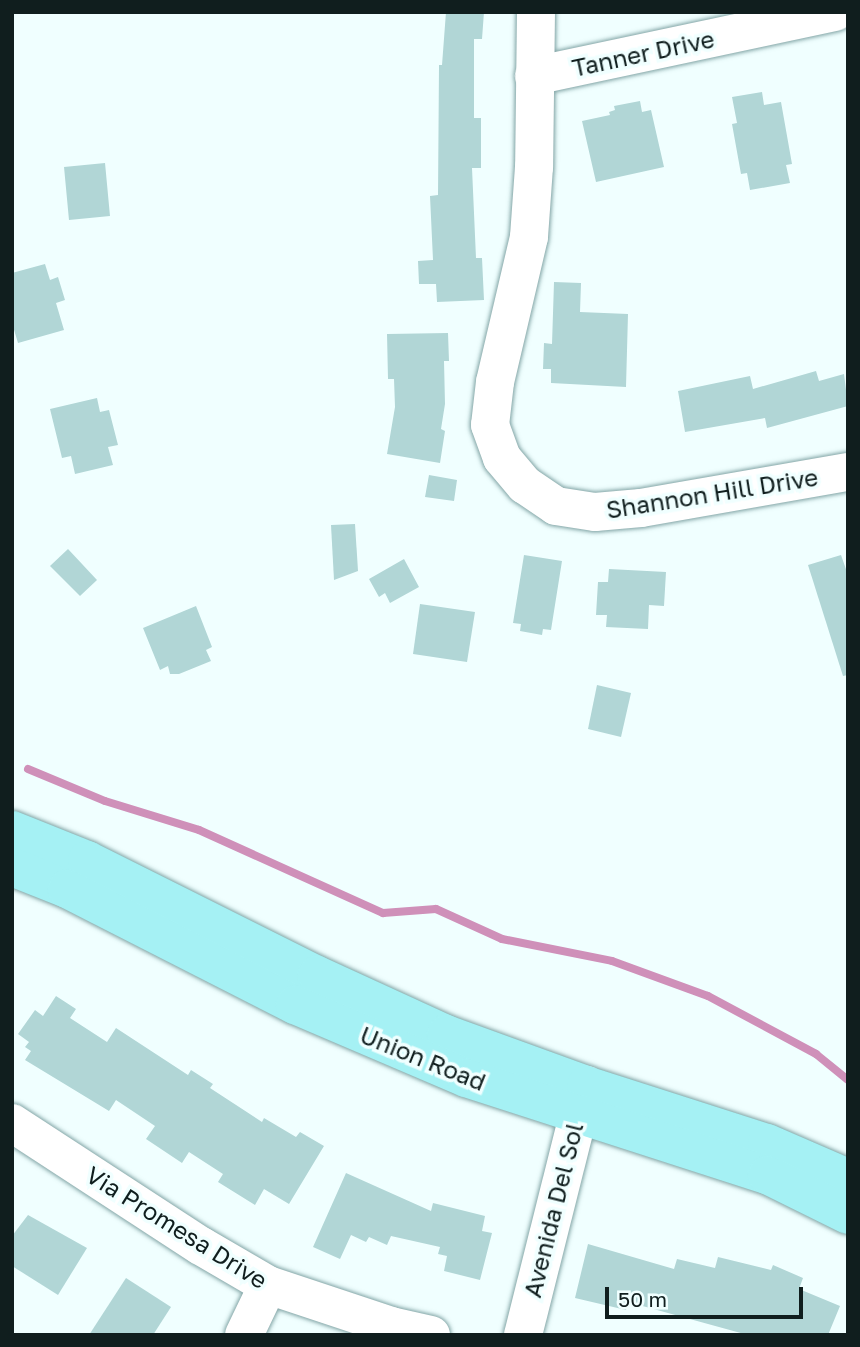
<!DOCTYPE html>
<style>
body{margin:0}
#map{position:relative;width:860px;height:1347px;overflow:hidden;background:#f0ffff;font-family:"Golos Text",sans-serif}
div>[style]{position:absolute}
.stream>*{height:8px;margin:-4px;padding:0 4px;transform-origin:4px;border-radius:4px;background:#cf90b9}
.building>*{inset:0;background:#b1d6d6}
.roads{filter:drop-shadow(0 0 2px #83a6a7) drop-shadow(0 0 2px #83a6a7)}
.minor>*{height:38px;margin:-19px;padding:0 19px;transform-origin:19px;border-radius:19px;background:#fff}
.major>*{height:38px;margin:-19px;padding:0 19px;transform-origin:19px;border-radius:19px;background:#a5f1f4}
span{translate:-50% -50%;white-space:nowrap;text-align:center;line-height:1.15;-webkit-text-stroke:7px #f0ffff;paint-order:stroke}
.street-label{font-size:24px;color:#101e1e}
.frame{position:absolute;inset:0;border:14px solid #101e1e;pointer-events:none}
.scale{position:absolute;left:605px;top:1287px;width:198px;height:32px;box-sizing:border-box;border:4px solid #101e1e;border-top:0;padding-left:9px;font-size:21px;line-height:24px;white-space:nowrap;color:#101e1e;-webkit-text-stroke:5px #f0ffff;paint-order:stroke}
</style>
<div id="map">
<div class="stream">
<div style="left:28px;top:769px;width:83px;rotate:22.6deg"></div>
<div style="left:105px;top:801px;width:98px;rotate:17.1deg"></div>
<div style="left:199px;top:830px;width:202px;rotate:24.3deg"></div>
<div style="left:383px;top:913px;width:53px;rotate:-4.3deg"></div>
<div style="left:436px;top:909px;width:72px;rotate:24.4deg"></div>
<div style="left:502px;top:939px;width:112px;rotate:11.3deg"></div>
<div style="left:612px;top:961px;width:102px;rotate:20deg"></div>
<div style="left:708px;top:996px;width:123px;rotate:28.2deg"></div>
<div style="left:816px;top:1054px;width:41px;rotate:39.1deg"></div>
</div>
<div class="building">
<div style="clip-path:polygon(446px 12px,484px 12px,482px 39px,474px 39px,474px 118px,481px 118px,481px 168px,472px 168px,476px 258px,482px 258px,484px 300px,437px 302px,436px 284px,419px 284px,418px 261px,433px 260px,430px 196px,438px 195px,439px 65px,442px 65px)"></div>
<div style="clip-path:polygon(762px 92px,764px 105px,781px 102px,792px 164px,786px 165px,790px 183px,750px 190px,747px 173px,741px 174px,732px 124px,737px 123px,732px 97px)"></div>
<div style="clip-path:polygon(640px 101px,642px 112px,651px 110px,664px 167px,596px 182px,582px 121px,610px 115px,609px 112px,615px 110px,614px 106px)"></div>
<div style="clip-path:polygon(105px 163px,110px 216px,69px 220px,64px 167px)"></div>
<div style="clip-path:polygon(45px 264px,50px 280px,58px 277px,65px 300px,56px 303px,64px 330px,18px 343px,12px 323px,12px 273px)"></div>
<div style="clip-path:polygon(554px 282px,581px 283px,580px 312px,628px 314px,626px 387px,551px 383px,551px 369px,543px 369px,544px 343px,552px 344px)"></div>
<div style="clip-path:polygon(448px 333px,449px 361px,444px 361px,445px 404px,441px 429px,445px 431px,440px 463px,387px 454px,395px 407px,394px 379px,388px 379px,387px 334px)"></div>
<div style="clip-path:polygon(816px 371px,819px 381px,844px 374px,848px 406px,767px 428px,765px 418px,685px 432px,678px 391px,750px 376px,753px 389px)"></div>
<div style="clip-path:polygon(97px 398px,100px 412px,109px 410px,118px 445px,108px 447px,113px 465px,75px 474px,71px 456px,62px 458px,50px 409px)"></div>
<div style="clip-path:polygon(429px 475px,457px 480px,454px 501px,425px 497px)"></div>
<div style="clip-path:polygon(355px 524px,358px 571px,334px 580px,331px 525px)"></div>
<div style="clip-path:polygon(68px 549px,97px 580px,80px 596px,50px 566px)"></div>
<div style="clip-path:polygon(524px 555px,562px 561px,551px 630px,543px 629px,542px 635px,520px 631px,521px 624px,513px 623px)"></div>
<div style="clip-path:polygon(841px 555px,848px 575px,848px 675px,843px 676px,808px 565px)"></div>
<div style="clip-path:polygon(404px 559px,419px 587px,390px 603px,385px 593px,379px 597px,369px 579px)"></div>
<div style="clip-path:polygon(609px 569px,666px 572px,664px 606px,649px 605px,648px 629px,606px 627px,607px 615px,596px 615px,598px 582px,608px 582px)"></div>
<div style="clip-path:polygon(420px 604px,475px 612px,467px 662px,413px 654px)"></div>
<div style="clip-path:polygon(196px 606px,212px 647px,206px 650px,211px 661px,179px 674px,170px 674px,168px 666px,160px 670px,143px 628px)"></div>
<div style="clip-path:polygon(597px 685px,631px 693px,621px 737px,588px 729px)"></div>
<div style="clip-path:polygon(56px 996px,76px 1009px,70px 1018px,107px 1042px,116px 1028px,188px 1075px,191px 1070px,213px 1084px,210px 1088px,262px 1122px,264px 1118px,296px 1137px,300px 1132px,324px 1146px,289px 1204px,264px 1189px,255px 1205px,218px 1182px,223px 1174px,189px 1152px,182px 1163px,146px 1139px,155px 1126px,116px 1100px,109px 1111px,25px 1060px,31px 1051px,25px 1047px,29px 1042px,18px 1034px,35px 1010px,43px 1016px)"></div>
<div style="clip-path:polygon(346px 1173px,431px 1211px,433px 1203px,485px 1216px,482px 1231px,492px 1233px,480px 1280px,444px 1271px,447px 1256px,438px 1254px,440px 1247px,391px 1236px,387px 1245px,369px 1237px,366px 1242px,351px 1235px,340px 1259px,313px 1247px)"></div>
<div style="clip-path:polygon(28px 1215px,87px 1248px,58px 1295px,12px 1266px,12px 1236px)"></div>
<div style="clip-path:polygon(588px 1244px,674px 1269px,677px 1259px,715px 1268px,718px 1257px,771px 1270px,773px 1265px,803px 1278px,799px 1289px,840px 1306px,828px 1335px,748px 1335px,628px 1302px,626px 1310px,575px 1298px)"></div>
<div style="clip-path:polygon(126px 1278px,171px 1307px,153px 1335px,89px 1335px)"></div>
</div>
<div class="roads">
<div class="minor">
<div style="left:536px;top:12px;width:155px;rotate:90.7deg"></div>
<div style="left:534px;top:167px;width:70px;rotate:94.1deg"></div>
<div style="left:529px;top:237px;width:149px;rotate:103.2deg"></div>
<div style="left:495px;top:382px;width:43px;rotate:96.6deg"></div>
<div style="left:490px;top:425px;width:35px;rotate:70deg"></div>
<div style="left:502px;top:458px;width:35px;rotate:50deg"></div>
<div style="left:525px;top:485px;width:37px;rotate:34deg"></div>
<div style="left:556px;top:506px;width:39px;rotate:9deg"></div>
<div style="left:595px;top:512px;width:46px;rotate:-5deg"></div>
<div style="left:641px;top:508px;width:210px;rotate:-9.9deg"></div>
<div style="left:534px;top:76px;width:308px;rotate:-12deg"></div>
<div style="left:12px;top:1123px;width:225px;rotate:33.1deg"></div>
<div style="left:201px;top:1246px;width:78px;rotate:30.2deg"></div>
<div style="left:268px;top:1285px;width:130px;rotate:18.4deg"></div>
<div style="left:391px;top:1326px;width:41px;rotate:12.7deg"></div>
<div style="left:244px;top:1335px;width:55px;rotate:-64.4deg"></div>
<div style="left:523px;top:1335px;width:258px;rotate:-75.9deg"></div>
</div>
<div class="major">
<div style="left:12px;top:830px;width:81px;rotate:21.8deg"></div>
<div style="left:87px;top:860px;width:257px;rotate:26.6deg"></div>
<div style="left:317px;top:975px;width:142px;rotate:24.6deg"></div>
<div style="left:446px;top:1034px;width:149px;rotate:20deg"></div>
<div style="left:586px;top:1085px;width:190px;rotate:17.8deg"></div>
<div style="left:767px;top:1143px;width:88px;rotate:23.4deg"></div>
<div style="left:12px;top:867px;width:59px;rotate:21.8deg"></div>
<div style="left:67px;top:889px;width:256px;rotate:27deg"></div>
<div style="left:295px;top:1005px;width:186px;rotate:23.1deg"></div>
<div style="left:466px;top:1078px;width:316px;rotate:17.9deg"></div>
<div style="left:767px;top:1175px;width:90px;rotate:26.3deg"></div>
</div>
</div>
<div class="street-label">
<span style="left:643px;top:53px;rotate:-12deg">Tanner Drive</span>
<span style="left:712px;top:493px;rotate:-9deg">Shannon Hill Drive</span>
<span style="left:423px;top:1058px;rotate:22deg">Union Road</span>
<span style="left:553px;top:1210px;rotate:-76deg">Avenida Del Sol</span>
<span style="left:177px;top:1227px;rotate:32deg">Via Promesa Drive</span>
</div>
<div class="frame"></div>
<div class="scale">50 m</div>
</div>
